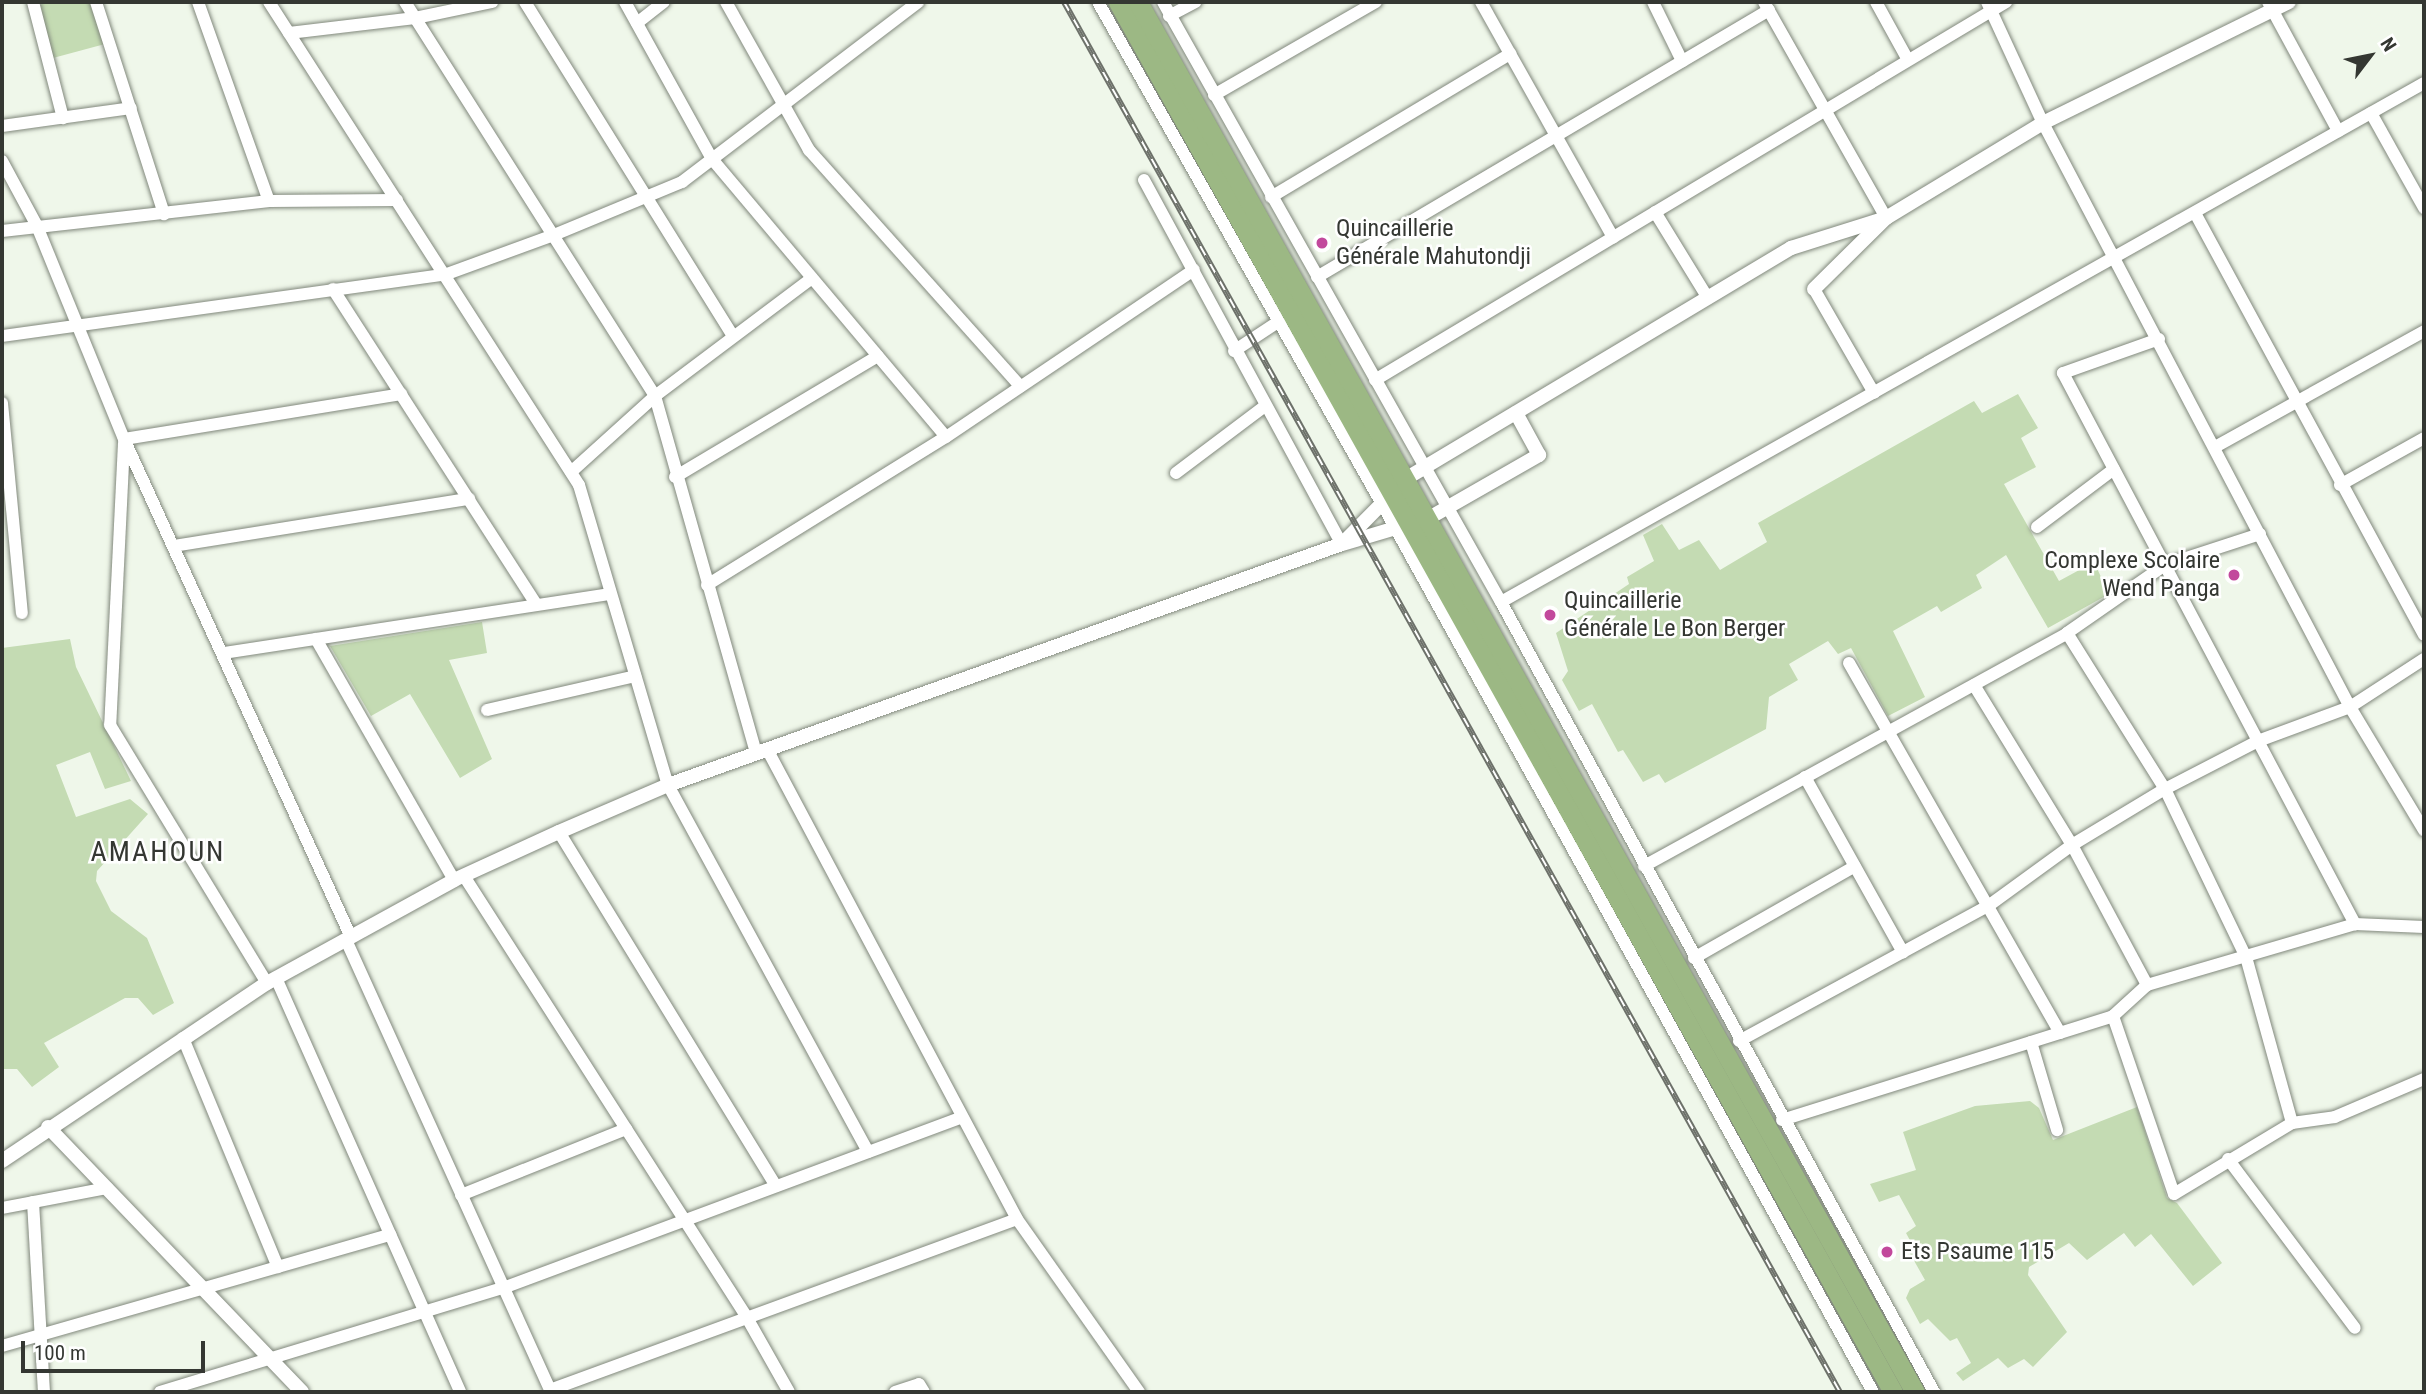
<!DOCTYPE html>
<meta charset="utf-8">
<style>
body{margin:0}
#map{position:relative;width:2426px;height:1394px;overflow:hidden;background:#eff7ea;font-family:"Roboto Condensed",sans-serif}
div>[style]{position:absolute}
.green>*{inset:0;background:#c4dbb3}
.roads{filter:drop-shadow(0 0 2px #81887c) drop-shadow(0 0 2px #81887c)}
.minor>*{height:12px;margin:-6px;padding:0 6px;transform-origin:6px;border-radius:6px;background:#fff}
.tertiary>*{height:14px;margin:-7px;padding:0 7px;transform-origin:7px;border-radius:7px;background:#fff}
.trunk>*{height:19px;margin:-9.5px;padding:0 9.5px;transform-origin:9.5px;border-radius:9.5px;background:#9cb884}
.rail>*{height:6px;margin-top:-3px;transform-origin:0;background:repeating-linear-gradient(90deg,#fff 0 10px,#6d716a 0 20px);box-sizing:border-box;border-block:2px solid #6d716a}
.dots>*{width:19px;height:19px;translate:-50% -50%;box-sizing:border-box;border:4px solid #fff;border-radius:50%}
span{translate:-50% -50%;white-space:nowrap;text-align:center;line-height:1.15;-webkit-text-stroke:5px #fff;paint-order:stroke}
.poi-label{font-size:24px;color:#343732}
.left{translate:0 -50%;text-align:left}
.right{translate:-100% -50%;text-align:right}
.quarter-label{font-size:28px;color:#343732;letter-spacing:2px}
.frame{position:absolute;inset:0;border:4px solid #343732;pointer-events:none}
.north{position:absolute;left:2335px;top:21px;width:70px;height:70px;-webkit-text-stroke:5px #fff;paint-order:stroke;rotate:58deg;font-size:19px;font-weight:700;line-height:28px;text-align:center;color:#343732}
.north::after{content:'';display:block;margin:auto;width:24px;height:32px;background:#343732;clip-path:polygon(50% 0,100% 100%,50% 72%,0 100%)}
.scale{position:absolute;left:21px;top:1341px;width:184px;height:32px;box-sizing:border-box;border:4px solid #343732;border-top:0;padding-left:9px;font-size:21px;line-height:24px;white-space:nowrap;color:#343732;-webkit-text-stroke:5px #fff;paint-order:stroke}
</style>
<div id="map">
<div class="green">
<div style="clip-path:polygon(45px 2px,95px 2px,105px 44px,53px 58px,39px 6px)"></div>
<div style="clip-path:polygon(2018px 394px,2038px 428px,2021px 438px,2036px 467px,2004px 484px,2059px 581px,2094px 562px,2109px 594px,2048px 628px,2006px 555px,1976px 575px,1982px 588px,1941px 612px,1937px 606px,1893px 631px,1925px 697px,1888px 716px,1851px 648px,1838px 654px,1828px 641px,1789px 664px,1798px 680px,1769px 697px,1766px 729px,1665px 783px,1659px 774px,1643px 782px,1623px 750px,1618px 752px,1592px 704px,1579px 711px,1562px 680px,1568px 671px,1556px 633px,1629px 584px,1627px 577px,1654px 561px,1643px 535px,1662px 524px,1679px 550px,1699px 540px,1720px 570px,1767px 542px,1758px 523px,1974px 401px,1982px 413px)"></div>
<div style="clip-path:polygon(482px 622px,487px 653px,449px 660px,492px 759px,460px 778px,410px 694px,371px 716px,330px 646px)"></div>
<div style="clip-path:polygon(70px 639px,76px 667px,131px 781px,105px 789px,90px 752px,56px 765px,76px 817px,130px 799px,148px 814px,97px 871px,96px 881px,111px 911px,147px 938px,174px 1003px,153px 1015px,138px 998px,125px 998px,44px 1043px,59px 1067px,32px 1087px,17px 1069px,2px 1069px,2px 648px)"></div>
<div style="clip-path:polygon(2030px 1101px,2039px 1108px,2053px 1140px,2137px 1107px,2167px 1198px,2177px 1203px,2222px 1263px,2193px 1286px,2151px 1234px,2135px 1247px,2124px 1233px,2087px 1260px,2069px 1243px,2029px 1267px,2028px 1275px,2067px 1332px,2033px 1367px,2024px 1359px,2008px 1368px,1998px 1358px,1963px 1381px,1956px 1373px,1971px 1363px,1957px 1338px,1950px 1341px,1928px 1319px,1920px 1324px,1906px 1298px,1910px 1289px,1925px 1280px,1908px 1250px,1913px 1246px,1906px 1233px,1916px 1226px,1899px 1195px,1879px 1202px,1870px 1184px,1916px 1170px,1903px 1132px,1975px 1106px)"></div>
</div>
<div class="roads">
<div class="minor">
<div style="left:33px;top:2px;width:120px;rotate:75.5deg"></div>
<div style="left:96px;top:2px;width:223px;rotate:72.2deg"></div>
<div style="left:198px;top:2px;width:211px;rotate:70.4deg"></div>
<div style="left:269px;top:2px;width:574px;rotate:57.31deg"></div>
<div style="left:579px;top:485px;width:313px;rotate:73.5deg"></div>
<div style="left:668px;top:785px;width:418px;rotate:61.4deg"></div>
<div style="left:405px;top:2px;width:467px;rotate:57.6deg"></div>
<div style="left:655px;top:396px;width:371px;rotate:74.2deg"></div>
<div style="left:525px;top:2px;width:393px;rotate:58.1deg"></div>
<div style="left:625px;top:2px;width:179px;rotate:61deg"></div>
<div style="left:712px;top:159px;width:363px;rotate:49.9deg"></div>
<div style="left:726px;top:2px;width:170px;rotate:60.7deg"></div>
<div style="left:809px;top:150px;width:317px;rotate:48.2deg"></div>
<div style="left:1098px;top:2px;width:577px;rotate:60.5deg"></div>
<div style="left:1382px;top:504px;width:1015px;rotate:61.06deg"></div>
<div style="left:1163px;top:2px;width:689px;rotate:60.61deg"></div>
<div style="left:1501px;top:602px;width:901px;rotate:61.27deg"></div>
<div style="left:1481px;top:2px;width:270px;rotate:60.7deg"></div>
<div style="left:1653px;top:2px;width:66px;rotate:63.8deg"></div>
<div style="left:1764px;top:2px;width:248px;rotate:60.5deg"></div>
<div style="left:1876px;top:2px;width:66px;rotate:61.1deg"></div>
<div style="left:1987px;top:2px;width:133px;rotate:65.2deg"></div>
<div style="left:2043px;top:123px;width:660px;rotate:62.27deg"></div>
<div style="left:2350px;top:707px;width:144px;rotate:59deg"></div>
<div style="left:2268px;top:2px;width:147px;rotate:61.5deg"></div>
<div style="left:1169px;top:16px;width:30px;rotate:-28deg"></div>
<div style="left:637px;top:23px;width:34px;rotate:-38deg"></div>
<div style="left:289px;top:33px;width:127px;rotate:-6.8deg"></div>
<div style="left:415px;top:18px;width:79px;rotate:-11.7deg"></div>
<div style="left:1214px;top:95px;width:187px;rotate:-29.9deg"></div>
<div style="left:2371px;top:113px;width:109px;rotate:60.8deg"></div>
<div style="left:2px;top:126px;width:130px;rotate:-7.9deg"></div>
<div style="left:2px;top:161px;width:74px;rotate:61.7deg"></div>
<div style="left:37px;top:226px;width:230px;rotate:67.8deg"></div>
<div style="left:124px;top:439px;width:547px;rotate:65.5deg"></div>
<div style="left:1144px;top:180px;width:414px;rotate:61.5deg"></div>
<div style="left:1271px;top:197px;width:279px;rotate:-30.9deg"></div>
<div style="left:1655px;top:212px;width:101px;rotate:58.4deg"></div>
<div style="left:2195px;top:213px;width:480px;rotate:61.5deg"></div>
<div style="left:2px;top:231px;width:269px;rotate:-6.4deg"></div>
<div style="left:269px;top:201px;width:128px;rotate:-0.4deg"></div>
<div style="left:1317px;top:277px;width:525px;rotate:-30.57deg"></div>
<div style="left:333px;top:289px;width:375px;rotate:57.2deg"></div>
<div style="left:1814px;top:289px;width:120px;rotate:60deg"></div>
<div style="left:2px;top:336px;width:446px;rotate:-7.9deg"></div>
<div style="left:444px;top:275px;width:117px;rotate:-20deg"></div>
<div style="left:554px;top:235px;width:139px;rotate:-22.5deg"></div>
<div style="left:682px;top:182px;width:297px;rotate:-37.3deg"></div>
<div style="left:2159px;top:339px;width:102px;rotate:160.5deg"></div>
<div style="left:2063px;top:373px;width:624px;rotate:62.08deg"></div>
<div style="left:1234px;top:351px;width:53px;rotate:-33.4deg"></div>
<div style="left:1375px;top:380px;width:736px;rotate:-30.92deg"></div>
<div style="left:2px;top:403px;width:211px;rotate:84.6deg"></div>
<div style="left:124px;top:439px;width:281px;rotate:-9.2deg"></div>
<div style="left:124px;top:443px;width:282px;rotate:92.8deg"></div>
<div style="left:110px;top:725px;width:302px;rotate:58.7deg"></div>
<div style="left:2215px;top:447px;width:239px;rotate:-29deg"></div>
<div style="left:571px;top:472px;width:113px;rotate:-42.1deg"></div>
<div style="left:655px;top:396px;width:196px;rotate:-36.9deg"></div>
<div style="left:1176px;top:473px;width:111px;rotate:-37deg"></div>
<div style="left:675px;top:477px;width:236px;rotate:-30.8deg"></div>
<div style="left:2340px;top:485px;width:96px;rotate:-29.2deg"></div>
<div style="left:2037px;top:527px;width:96px;rotate:-37deg"></div>
<div style="left:174px;top:546px;width:299px;rotate:-9.1deg"></div>
<div style="left:707px;top:585px;width:281px;rotate:-31.8deg"></div>
<div style="left:946px;top:437px;width:299px;rotate:-34deg"></div>
<div style="left:1501px;top:602px;width:1059px;rotate:-29.35deg"></div>
<div style="left:2067px;top:633px;width:184px;rotate:57.9deg"></div>
<div style="left:2165px;top:789px;width:187px;rotate:64.3deg"></div>
<div style="left:2246px;top:957px;width:172px;rotate:74.5deg"></div>
<div style="left:316px;top:639px;width:278px;rotate:60.2deg"></div>
<div style="left:224px;top:653px;width:390px;rotate:-8.7deg"></div>
<div style="left:1849px;top:663px;width:426px;rotate:60.3deg"></div>
<div style="left:1974px;top:685px;width:188px;rotate:58.5deg"></div>
<div style="left:2072px;top:845px;width:159px;rotate:61.8deg"></div>
<div style="left:487px;top:710px;width:152px;rotate:-12.9deg"></div>
<div style="left:767px;top:749px;width:532px;rotate:61.99deg"></div>
<div style="left:1017px;top:1219px;width:212px;rotate:54.8deg"></div>
<div style="left:1805px;top:777px;width:201px;rotate:60.8deg"></div>
<div style="left:559px;top:832px;width:415px;rotate:58.5deg"></div>
<div style="left:1644px;top:866px;width:483px;rotate:-28.8deg"></div>
<div style="left:2067px;top:633px;width:119px;rotate:-34.8deg"></div>
<div style="left:2165px;top:565px;width:100px;rotate:-18.1deg"></div>
<div style="left:464px;top:876px;width:523px;rotate:57.34deg"></div>
<div style="left:746px;top:1316px;width:87px;rotate:60.5deg"></div>
<div style="left:346px;top:940px;width:496px;rotate:65.6deg"></div>
<div style="left:1694px;top:958px;width:185px;rotate:-29.7deg"></div>
<div style="left:276px;top:978px;width:453px;rotate:66deg"></div>
<div style="left:2113px;top:1016px;width:188px;rotate:71.1deg"></div>
<div style="left:2174px;top:1194px;width:138px;rotate:-31deg"></div>
<div style="left:2292px;top:1123px;width:43px;rotate:-7.9deg"></div>
<div style="left:2335px;top:1117px;width:97px;rotate:-23.1deg"></div>
<div style="left:183px;top:1038px;width:248px;rotate:67.5deg"></div>
<div style="left:1739px;top:1041px;width:283px;rotate:-28.5deg"></div>
<div style="left:1988px;top:906px;width:104px;rotate:-36deg"></div>
<div style="left:2072px;top:845px;width:109px;rotate:-31.1deg"></div>
<div style="left:2165px;top:789px;width:105px;rotate:-27.3deg"></div>
<div style="left:2258px;top:741px;width:98px;rotate:-20.3deg"></div>
<div style="left:2350px;top:707px;width:88px;rotate:-33deg"></div>
<div style="left:2031px;top:1042px;width:92px;rotate:73.5deg"></div>
<div style="left:1782px;top:1120px;width:347px;rotate:-17.4deg"></div>
<div style="left:2113px;top:1016px;width:46px;rotate:-42.4deg"></div>
<div style="left:2147px;top:985px;width:217px;rotate:-16.3deg"></div>
<div style="left:2355px;top:924px;width:69px;rotate:2.5deg"></div>
<div style="left:2228px;top:1159px;width:211px;rotate:53.1deg"></div>
<div style="left:461px;top:1195px;width:178px;rotate:-21.8deg"></div>
<div style="left:33px;top:1202px;width:190px;rotate:86.7deg"></div>
<div style="left:2px;top:1208px;width:107px;rotate:-10.8deg"></div>
<div style="left:2px;top:1346px;width:404px;rotate:-16deg"></div>
<div style="left:550px;top:1390px;width:497px;rotate:-20.1deg"></div>
<div style="left:160px;top:1392px;width:358px;rotate:-16.9deg"></div>
<div style="left:503px;top:1288px;width:489px;rotate:-20.4deg"></div>
<div style="left:895px;top:1392px;width:25px;rotate:-18deg"></div>
<div style="left:919px;top:1384px;width:9px;rotate:58deg"></div>
</div>
<div class="tertiary">
<div style="left:1814px;top:289px;width:101px;rotate:-44.6deg"></div>
<div style="left:1886px;top:218px;width:184px;rotate:-31.2deg"></div>
<div style="left:2043px;top:123px;width:274px;rotate:-26.2deg"></div>
<div style="left:1343px;top:543px;width:91px;rotate:-45.4deg"></div>
<div style="left:1407px;top:478px;width:21px;rotate:-31deg"></div>
<div style="left:1425px;top:467px;width:427px;rotate:-30.9deg"></div>
<div style="left:1791px;top:248px;width:100px;rotate:-17.5deg"></div>
<div style="left:48px;top:1127px;width:367px;rotate:46.2deg"></div>
<div style="left:2px;top:1161px;width:319px;rotate:-33.9deg"></div>
<div style="left:267px;top:983px;width:213px;rotate:-28.8deg"></div>
<div style="left:454px;top:880px;width:115px;rotate:-24.6deg"></div>
<div style="left:559px;top:832px;width:119px;rotate:-23.3deg"></div>
<div style="left:668px;top:785px;width:716px;rotate:-19.68deg"></div>
<div style="left:1342px;top:544px;width:91px;rotate:-16.6deg"></div>
<div style="left:1429px;top:518px;width:127px;rotate:-29.8deg"></div>
<div style="left:1539px;top:455px;width:48px;rotate:-118.7deg"></div>
</div>
<div class="trunk">
<div style="left:1118px;top:2px;width:1591px;rotate:60.86deg"></div>
<div style="left:1138px;top:2px;width:1592px;rotate:60.8deg"></div>
</div>
</div>
<div class="rail">
<div style="left:1064px;top:2px;width:1592px;rotate:60.83deg"></div>
</div>
<div class="dots">
<div style="left:1322px;top:243px;background:#c2499c"></div>
<div style="left:2234px;top:575px;background:#c2499c"></div>
<div style="left:1550px;top:615px;background:#c2499c"></div>
<div style="left:1887px;top:1252px;background:#c2499c"></div>
</div>
<div class="poi-label">
<span class="left" style="left:1336px;top:243px">Quincaillerie<br>Générale Mahutondji</span>
<span class="right" style="left:2220px;top:575px">Complexe Scolaire<br>Wend Panga</span>
<span class="left" style="left:1564px;top:615px">Quincaillerie<br>Générale Le Bon Berger</span>
<span class="left" style="left:1901px;top:1252px">Ets Psaume 115</span>
</div>
<div class="quarter-label">
<span style="left:158px;top:852px">AMAHOUN</span>
</div>
<div class="frame"></div>
<div class="north">N</div>
<div class="scale">100 m</div>
</div>
